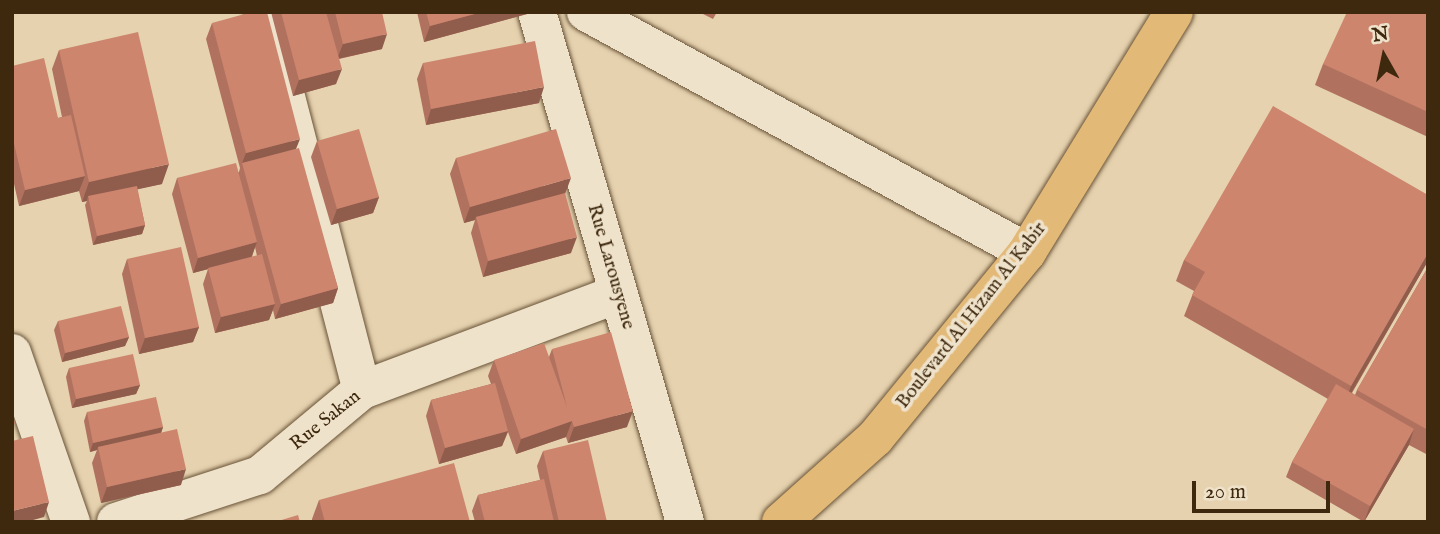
<!DOCTYPE html>
<style>
body{margin:0}
#map{position:relative;width:1440px;height:534px;overflow:hidden;background:#e6d2af;font-family:"IM FELL English",serif}
div>[style]{position:absolute}
.roads{filter:drop-shadow(0 0 2px #685337) drop-shadow(0 0 2px #685337)}
.minor>*{height:38px;margin:-19px;padding:0 19px;transform-origin:19px;border-radius:19px;background:#efe2cb}
.major>*{height:38px;margin:-19px;padding:0 19px;transform-origin:19px;border-radius:19px;background:#e3b978}
.wall>*{inset:0;background:#b0725f}
.shaded-wall>*{inset:0;background:#905d4d}
.building>*{inset:0;background:#cd856e}
span{translate:-50% -50%;white-space:nowrap;text-align:center;line-height:1.15;-webkit-text-stroke:7px #efe2cb;paint-order:stroke}
.street-label{font-size:19px;color:#3e290f}
.frame{position:absolute;inset:0;border:14px solid #3e290f;pointer-events:none}
.north{position:absolute;left:1349px;top:21px;width:70px;height:70px;-webkit-text-stroke:5px #efe2cb;paint-order:stroke;rotate:351deg;font-size:19px;font-weight:700;line-height:28px;text-align:center;color:#3e290f}
.north::after{content:'';display:block;margin:auto;width:24px;height:32px;background:#3e290f;clip-path:polygon(50% 0,100% 100%,50% 72%,0 100%)}
.scale{position:absolute;left:1192px;top:481px;width:138px;height:32px;box-sizing:border-box;border:4px solid #3e290f;border-top:0;padding-left:9px;font-size:21px;line-height:24px;white-space:nowrap;color:#3e290f;-webkit-text-stroke:5px #efe2cb;paint-order:stroke}
</style>
<div id="map">
<div class="roads">
<div class="minor">
<div style="left:264px;top:12px;width:390px;rotate:75.5deg"></div>
<div style="left:537px;top:12px;width:531px;rotate:73.82deg"></div>
<div style="left:586px;top:12px;width:502px;rotate:28.56deg"></div>
<div style="left:12px;top:353px;width:179px;rotate:70.8deg"></div>
<div style="left:116px;top:522px;width:151px;rotate:-18.1deg"></div>
<div style="left:260px;top:475px;width:133px;rotate:-39.8deg"></div>
<div style="left:362px;top:390px;width:272px;rotate:-20.6deg"></div>
</div>
<div class="major">
<div style="left:781px;top:522px;width:126px;rotate:-41.8deg"></div>
<div style="left:875px;top:438px;width:240px;rotate:-50.7deg"></div>
<div style="left:1027px;top:252px;width:281px;rotate:-58.5deg"></div>
</div>
</div>
<div class="wall">
<div style="clip-path:polygon(271px 12px,382px 12px,382px 49px,339px 59px,336px 84px,293px 96px)"></div>
<div style="clip-path:polygon(417px 12px,528px 12px,527px 14px,424px 42px)"></div>
<div style="clip-path:polygon(699px 12px,717px 12px,713px 19px)"></div>
<div style="clip-path:polygon(1428px 12px,1428px 137px,1315px 85px,1323px 64px)"></div>
<div style="clip-path:polygon(evenodd,212px 23px,296px 149px,338px 288px,333px 303px,275px 319px,273px 310px,269px 320px,215px 333px,203px 284px,208px 269px,193px 273px,172px 194px,177px 178px,239px 172px,240px 168px,206px 39px,212px 23px,255px 247px,257px 256px,252px 257px,255px 247px)"></div>
<div style="clip-path:polygon(59px 50px,162px 184px,137px 189px,145px 225px,142px 234px,93px 245px,85px 205px,87px 201px,82px 202px,79px 191px,19px 206px,12px 175px,12px 66px,58px 118px,62px 117px,52px 69px)"></div>
<div style="clip-path:polygon(423px 63px,539px 103px,426px 125px,417px 79px)"></div>
<div style="clip-path:polygon(317px 141px,379px 197px,373px 213px,331px 225px,311px 157px)"></div>
<div style="clip-path:polygon(456px 158px,565px 194px,571px 253px,483px 277px,471px 233px,475px 220px,464px 223px,450px 174px)"></div>
<div style="clip-path:polygon(1428px 195px,1428px 261px,1352px 393px,1355px 395px,1357px 390px,1428px 267px,1428px 455px,1409px 445px,1364px 522px,1286px 477px,1292px 462px,1328px 399px,1184px 316px,1194px 291px,1176px 281px,1184px 260px)"></div>
<div style="clip-path:polygon(127px 259px,199px 327px,193px 342px,139px 354px,122px 274px)"></div>
<div style="clip-path:polygon(58px 321px,129px 337px,125px 346px,62px 362px,54px 330px)"></div>
<div style="clip-path:polygon(552px 349px,627px 427px,568px 443px,566px 437px,516px 454px,508px 432px,502px 446px,439px 464px,426px 416px,431px 400px,491px 384px,488px 376px,494px 360px,549px 357px)"></div>
<div style="clip-path:polygon(69px 368px,140px 385px,136px 394px,72px 408px,66px 377px)"></div>
<div style="clip-path:polygon(87px 412px,163px 427px,161px 433px,181px 485px,101px 503px,92px 463px,97px 450px,90px 452px,84px 421px)"></div>
<div style="clip-path:polygon(543px 451px,607px 522px,475px 522px,472px 511px,478px 495px,540px 480px,537px 466px)"></div>
<div style="clip-path:polygon(319px 500px,470px 522px,312px 522px,312px 519px)"></div>
</div>
<div class="shaded-wall">
<div style="clip-path:polygon(482px 12px,528px 12px,527px 14px,424px 42px,430px 26px)"></div>
<div style="clip-path:polygon(387px 34px,382px 49px,337px 59px,343px 44px)"></div>
<div style="clip-path:polygon(342px 69px,336px 84px,293px 96px,299px 80px)"></div>
<div style="clip-path:polygon(544px 87px,539px 103px,426px 125px,431px 109px)"></div>
<div style="clip-path:polygon(300px 139px,294px 154px,242px 163px,240px 168px,246px 153px)"></div>
<div style="clip-path:polygon(169px 164px,162px 184px,89px 200px,88px 196px,87px 201px,82px 202px,89px 182px)"></div>
<div style="clip-path:polygon(85px 176px,79px 191px,19px 206px,25px 190px)"></div>
<div style="clip-path:polygon(571px 178px,565px 194px,476px 217px,475px 220px,464px 223px,470px 207px)"></div>
<div style="clip-path:polygon(379px 197px,373px 213px,331px 225px,337px 209px)"></div>
<div style="clip-path:polygon(145px 225px,142px 234px,93px 245px,97px 236px)"></div>
<div style="clip-path:polygon(577px 237px,571px 253px,483px 277px,488px 261px)"></div>
<div style="clip-path:polygon(257px 242px,251px 258px,193px 273px,198px 258px)"></div>
<div style="clip-path:polygon(1428px 253px,1428px 261px,1343px 407px,1351px 386px)"></div>
<div style="clip-path:polygon(338px 288px,333px 303px,275px 319px,281px 304px)"></div>
<div style="clip-path:polygon(275px 304px,269px 320px,215px 333px,221px 317px)"></div>
<div style="clip-path:polygon(199px 327px,193px 342px,139px 354px,145px 338px)"></div>
<div style="clip-path:polygon(129px 337px,125px 346px,62px 362px,65px 353px)"></div>
<div style="clip-path:polygon(140px 385px,136px 394px,72px 408px,76px 399px)"></div>
<div style="clip-path:polygon(633px 411px,627px 427px,568px 443px,574px 427px)"></div>
<div style="clip-path:polygon(572px 421px,566px 437px,516px 454px,521px 439px)"></div>
<div style="clip-path:polygon(163px 427px,160px 436px,98px 447px,97px 450px,90px 452px,93px 443px)"></div>
<div style="clip-path:polygon(1414px 429px,1409px 445px,1364px 522px,1370px 506px)"></div>
<div style="clip-path:polygon(508px 431px,502px 446px,439px 464px,445px 448px)"></div>
<div style="clip-path:polygon(186px 469px,181px 485px,101px 503px,107px 487px)"></div>
<div style="clip-path:polygon(49px 502px,44px 517px,26px 522px,12px 522px,12px 511px)"></div>
</div>
<div class="building">
<div style="clip-path:polygon(252px 12px,267px 12px,300px 139px,246px 153px,212px 23px)"></div>
<div style="clip-path:polygon(281px 12px,326px 12px,342px 69px,299px 80px)"></div>
<div style="clip-path:polygon(335px 12px,382px 12px,387px 34px,343px 44px)"></div>
<div style="clip-path:polygon(426px 12px,482px 12px,430px 26px)"></div>
<div style="clip-path:polygon(1347px 12px,1428px 12px,1428px 112px,1323px 64px)"></div>
<div style="clip-path:polygon(138px 32px,169px 164px,89px 182px,59px 50px)"></div>
<div style="clip-path:polygon(535px 41px,544px 87px,431px 109px,423px 63px)"></div>
<div style="clip-path:polygon(44px 58px,58px 118px,71px 115px,85px 176px,25px 190px,12px 135px,12px 66px)"></div>
<div style="clip-path:polygon(1273px 106px,1428px 195px,1428px 253px,1351px 386px,1192px 295px,1205px 272px,1184px 260px)"></div>
<div style="clip-path:polygon(359px 129px,379px 197px,337px 209px,317px 141px)"></div>
<div style="clip-path:polygon(556px 129px,571px 178px,470px 207px,456px 158px)"></div>
<div style="clip-path:polygon(299px 148px,338px 288px,281px 304px,242px 163px)"></div>
<div style="clip-path:polygon(236px 163px,257px 242px,198px 258px,177px 178px)"></div>
<div style="clip-path:polygon(137px 186px,145px 225px,97px 236px,88px 196px)"></div>
<div style="clip-path:polygon(565px 193px,577px 237px,488px 261px,476px 217px)"></div>
<div style="clip-path:polygon(181px 247px,199px 327px,145px 338px,127px 259px)"></div>
<div style="clip-path:polygon(262px 254px,275px 304px,221px 317px,208px 268px)"></div>
<div style="clip-path:polygon(1428px 267px,1428px 430px,1357px 390px)"></div>
<div style="clip-path:polygon(121px 306px,129px 337px,65px 353px,58px 321px)"></div>
<div style="clip-path:polygon(611px 332px,633px 411px,574px 427px,572px 421px,521px 439px,494px 360px,544px 343px,567px 407px,552px 349px)"></div>
<div style="clip-path:polygon(133px 354px,140px 385px,76px 399px,69px 368px)"></div>
<div style="clip-path:polygon(495px 383px,508px 431px,445px 448px,431px 400px)"></div>
<div style="clip-path:polygon(1336px 384px,1414px 429px,1370px 506px,1292px 462px)"></div>
<div style="clip-path:polygon(156px 397px,163px 427px,93px 443px,87px 412px)"></div>
<div style="clip-path:polygon(12px 412px,15px 424px,12px 424px)"></div>
<div style="clip-path:polygon(177px 429px,186px 469px,107px 487px,98px 447px)"></div>
<div style="clip-path:polygon(33px 436px,49px 502px,12px 511px,12px 441px)"></div>
<div style="clip-path:polygon(588px 440px,607px 522px,559px 522px,543px 451px)"></div>
<div style="clip-path:polygon(454px 463px,470px 522px,325px 522px,319px 500px)"></div>
<div style="clip-path:polygon(544px 479px,554px 522px,485px 522px,478px 495px)"></div>
<div style="clip-path:polygon(298px 515px,300px 522px,275px 522px)"></div>
</div>
<div class="street-label">
<span style="left:610px;top:267px;rotate:74deg">Rue Larousyene</span>
<span style="left:972px;top:316px;rotate:-52deg">Boulevard Al Hizam Al Kabir</span>
<span style="left:326px;top:421px;rotate:-39deg">Rue Sakan</span>
</div>
<div class="frame"></div>
<div class="north">N</div>
<div class="scale">20 m</div>
</div>
